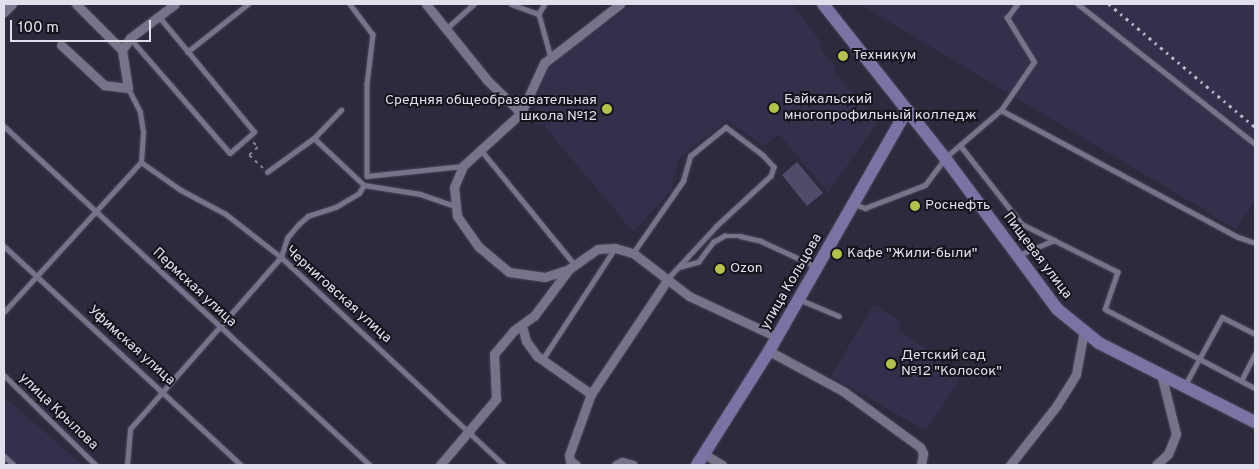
<!DOCTYPE html>
<meta charset="utf-8">
<style>
body{margin:0}
#map{position:relative;width:1259px;height:469px;overflow:hidden;background:#2d2a3e;font-family:Overpass,sans-serif}
div>[style]{position:absolute}
.built>*{inset:0;background:#342f4a}
.green>*{inset:0;background:#4f4b68}
.path>*{height:2px;margin-top:-1px;transform-origin:0;background:repeating-linear-gradient(90deg,#858393 0 4px,transparent 0 8px)}
.roads{filter:drop-shadow(0 0 1px #4a4759) drop-shadow(0 0 1px #4a4759)}
.service>*{height:4.5px;margin:-2.25px;padding:0 2.25px;transform-origin:2.25px;border-radius:2.25px;background:#76738b}
.minor>*{height:9px;margin:-4.5px;padding:0 4.5px;transform-origin:4.5px;border-radius:4.5px;background:#76738b}
.secondary>*{height:12px;margin:-6px;padding:0 6px;transform-origin:6px;border-radius:6px;background:#7c73a5}
.rail>*{height:3px;margin-top:-1.5px;transform-origin:0;background:repeating-linear-gradient(90deg,#bdbbca 0 2.5px,transparent 0 7.5px)}
.dots>*{width:14px;height:14px;translate:-50% -50%;box-sizing:border-box;border:2px solid #15141d;border-radius:50%}
span{translate:-50% -50%;white-space:nowrap;text-align:center;line-height:1.15;-webkit-text-stroke:4px #15141d;paint-order:stroke}
.poi-label{font-size:14px;color:#e0dfec}
.left{translate:0 -50%;text-align:left}
.right{translate:-100% -50%;text-align:right}
.street-label{font-size:14px;color:#e0dfec}
.frame{position:absolute;inset:0;border:5px solid #e0dfec;pointer-events:none}
.scale{position:absolute;left:10px;top:20px;width:141px;height:22px;box-sizing:border-box;border:2px solid #e0dfec;border-top:0;padding-left:6px;font-size:15px;line-height:18px;white-space:nowrap;color:#e0dfec;-webkit-text-stroke:4px #15141d;paint-order:stroke}
</style>
<div id="map">
<div class="built">
<div style="clip-path:polygon(634px 4px,792px 4px,820px 41px,822px 52px,836px 67px,833px 71px,879px 120px,828px 193px,779px 134px,763px 146px,727px 120px,679px 158px,671px 191px,633px 232px,545px 127px,531px 122px,544px 73px,568px 49px)"></div>
<div style="clip-path:polygon(859px 4px,1255px 4px,1255px 201px,1236px 229px)"></div>
<div style="clip-path:polygon(874px 304px,901px 322px,898px 330px,930px 352px,960px 380px,926px 431px,831px 376px)"></div>
<div style="clip-path:polygon(4px 396px,82px 465px,4px 465px)"></div>
</div>
<div class="green">
<div style="clip-path:polygon(797px 162px,823px 193px,807px 206px,782px 175px)"></div>
</div>
<div class="path">
<div style="left:253px;top:142px;width:7px;rotate:45deg"></div>
<div style="left:258px;top:147px;width:12px;rotate:138deg"></div>
<div style="left:249px;top:155px;width:19px;rotate:43deg"></div>
</div>
<div class="roads">
<div class="service">
<div style="left:350px;top:4px;width:38px;rotate:53deg"></div>
<div style="left:373px;top:34px;width:50px;rotate:96.8deg"></div>
<div style="left:367px;top:84px;width:92px;rotate:90deg"></div>
<div style="left:367px;top:176px;width:96px;rotate:-6deg"></div>
<div style="left:511px;top:4px;width:30px;rotate:20deg"></div>
<div style="left:545px;top:4px;width:12px;rotate:121deg"></div>
<div style="left:539px;top:14px;width:46px;rotate:74.7deg"></div>
<div style="left:1078px;top:4px;width:226px;rotate:38.3deg"></div>
<div style="left:446px;top:29px;width:38px;rotate:-42deg"></div>
<div style="left:130px;top:38px;width:152px;rotate:49deg"></div>
<div style="left:230px;top:153px;width:32px;rotate:-41deg"></div>
<div style="left:254px;top:132px;width:149px;rotate:-129.6deg"></div>
<div style="left:187px;top:52px;width:78px;rotate:-38.2deg"></div>
<div style="left:1001px;top:110px;width:58px;rotate:-55.5deg"></div>
<div style="left:1034px;top:62px;width:52px;rotate:-121.5deg"></div>
<div style="left:1007px;top:18px;width:17px;rotate:-54deg"></div>
<div style="left:4px;top:126px;width:499px;rotate:42.8deg"></div>
<div style="left:314px;top:138px;width:69px;rotate:43.2deg"></div>
<div style="left:364px;top:185px;width:57px;rotate:9.1deg"></div>
<div style="left:420px;top:194px;width:36px;rotate:19deg"></div>
<div style="left:960px;top:145px;width:100px;rotate:51.9deg"></div>
<div style="left:1022px;top:224px;width:107px;rotate:26.6deg"></div>
<div style="left:1118px;top:272px;width:39px;rotate:109deg"></div>
<div style="left:1105px;top:309px;width:170px;rotate:27.8deg"></div>
<div style="left:481px;top:150px;width:149px;rotate:50.7deg"></div>
<div style="left:141px;top:162px;width:49px;rotate:35deg"></div>
<div style="left:181px;top:190px;width:51px;rotate:28.1deg"></div>
<div style="left:226px;top:214px;width:70px;rotate:38deg"></div>
<div style="left:281px;top:257px;width:305px;rotate:43deg"></div>
<div style="left:267px;top:172px;width:58px;rotate:-35.9deg"></div>
<div style="left:314px;top:138px;width:39px;rotate:-46deg"></div>
<div style="left:854px;top:204px;width:12px;rotate:20deg"></div>
<div style="left:865px;top:208px;width:64px;rotate:-21deg"></div>
<div style="left:925px;top:185px;width:34px;rotate:-53deg"></div>
<div style="left:945px;top:158px;width:74px;rotate:-40.6deg"></div>
<div style="left:1001px;top:110px;width:269px;rotate:28.2deg"></div>
<div style="left:1238px;top:237px;width:18px;rotate:19deg"></div>
<div style="left:4px;top:246px;width:323px;rotate:42.7deg"></div>
<div style="left:633px;top:253px;width:88px;rotate:-55.2deg"></div>
<div style="left:683px;top:181px;width:26px;rotate:-74deg"></div>
<div style="left:690px;top:156px;width:46px;rotate:-38.9deg"></div>
<div style="left:726px;top:127px;width:46px;rotate:37.1deg"></div>
<div style="left:763px;top:155px;width:16px;rotate:47deg"></div>
<div style="left:774px;top:167px;width:9px;rotate:108deg"></div>
<div style="left:771px;top:176px;width:74px;rotate:137.2deg"></div>
<div style="left:717px;top:226px;width:72px;rotate:132.8deg"></div>
<div style="left:1019px;top:255px;width:38px;rotate:-23deg"></div>
<div style="left:679px;top:267px;width:20px;rotate:-15deg"></div>
<div style="left:698px;top:262px;width:25px;rotate:-53deg"></div>
<div style="left:713px;top:242px;width:13px;rotate:-29deg"></div>
<div style="left:724px;top:236px;width:16px"></div>
<div style="left:740px;top:236px;width:22px;rotate:13deg"></div>
<div style="left:761px;top:241px;width:62px;rotate:24.9deg"></div>
<div style="left:801px;top:300px;width:41px;rotate:22.8deg"></div>
<div style="left:4px;top:312px;width:203px;rotate:-47.6deg"></div>
<div style="left:141px;top:162px;width:30px;rotate:-86deg"></div>
<div style="left:143px;top:132px;width:20px;rotate:-99deg"></div>
<div style="left:140px;top:112px;width:27px;rotate:-117deg"></div>
<div style="left:542px;top:360px;width:134px;rotate:-56.9deg"></div>
<div style="left:4px;top:375px;width:129px;rotate:44.4deg"></div>
<div style="left:1241px;top:381px;width:31px;rotate:-63deg"></div>
<div style="left:1185px;top:385px;width:77px;rotate:-61.4deg"></div>
<div style="left:1222px;top:317px;width:37px;rotate:27deg"></div>
<div style="left:4px;top:456px;width:13px;rotate:42deg"></div>
<div style="left:127px;top:465px;width:36px;rotate:-85deg"></div>
<div style="left:130px;top:429px;width:229px;rotate:-48.7deg"></div>
<div style="left:281px;top:257px;width:20px;rotate:-72deg"></div>
<div style="left:287px;top:238px;width:17px;rotate:-50deg"></div>
<div style="left:298px;top:225px;width:13px;rotate:-42deg"></div>
<div style="left:308px;top:216px;width:29px;rotate:-18deg"></div>
<div style="left:336px;top:207px;width:27px;rotate:-31deg"></div>
<div style="left:359px;top:193px;width:9px;rotate:-58deg"></div>
</div>
<div class="minor">
<div style="left:426px;top:4px;width:97px;rotate:51.2deg"></div>
<div style="left:487px;top:80px;width:47px;rotate:44.1deg"></div>
<div style="left:620px;top:4px;width:96px;rotate:142.2deg"></div>
<div style="left:544px;top:63px;width:55px;rotate:114.7deg"></div>
<div style="left:521px;top:113px;width:79px;rotate:137.6deg"></div>
<div style="left:463px;top:166px;width:23px;rotate:113deg"></div>
<div style="left:454px;top:187px;width:29px;rotate:84deg"></div>
<div style="left:457px;top:216px;width:38px;rotate:55deg"></div>
<div style="left:479px;top:247px;width:39px;rotate:40deg"></div>
<div style="left:509px;top:272px;width:36px;rotate:8deg"></div>
<div style="left:545px;top:277px;width:25px;rotate:-18deg"></div>
<div style="left:569px;top:269px;width:35px;rotate:-35deg"></div>
<div style="left:598px;top:249px;width:17px;rotate:-3deg"></div>
<div style="left:615px;top:248px;width:19px;rotate:16deg"></div>
<div style="left:633px;top:253px;width:71px;rotate:37.5deg"></div>
<div style="left:689px;top:296px;width:97px;rotate:25deg"></div>
<div style="left:4px;top:12px;width:11px;rotate:-45deg"></div>
<div style="left:61px;top:45px;width:59px;rotate:42.9deg"></div>
<div style="left:104px;top:85px;width:24px;rotate:7deg"></div>
<div style="left:128px;top:88px;width:38px;rotate:-99deg"></div>
<div style="left:122px;top:50px;width:65px;rotate:-135deg"></div>
<div style="left:122px;top:50px;width:14px;rotate:-56deg"></div>
<div style="left:130px;top:38px;width:56px;rotate:-37.1deg"></div>
<div style="left:522px;top:326px;width:16px;rotate:75deg"></div>
<div style="left:526px;top:341px;width:19px;rotate:54deg"></div>
<div style="left:537px;top:356px;width:66px;rotate:35.1deg"></div>
<div style="left:769px;top:351px;width:84px;rotate:28.4deg"></div>
<div style="left:843px;top:391px;width:95px;rotate:36deg"></div>
<div style="left:920px;top:447px;width:7px;rotate:63deg"></div>
<div style="left:923px;top:453px;width:12px;rotate:99deg"></div>
<div style="left:704px;top:454px;width:21px;rotate:31deg"></div>
<div style="left:440px;top:465px;width:87px;rotate:-49.7deg"></div>
<div style="left:496px;top:399px;width:45px;rotate:-92.5deg"></div>
<div style="left:494px;top:354px;width:30px;rotate:-50deg"></div>
<div style="left:513px;top:331px;width:26px;rotate:-36deg"></div>
<div style="left:534px;top:316px;width:59px;rotate:-53.3deg"></div>
<div style="left:576px;top:465px;width:7px;rotate:-146deg"></div>
<div style="left:570px;top:461px;width:6px;rotate:-99deg"></div>
<div style="left:569px;top:455px;width:65px;rotate:-70.2deg"></div>
<div style="left:591px;top:394px;width:138px;rotate:-56.2deg"></div>
<div style="left:616px;top:465px;width:7px;rotate:-27deg"></div>
<div style="left:622px;top:462px;width:11px;rotate:15deg"></div>
<div style="left:1010px;top:465px;width:76px;rotate:-51.9deg"></div>
<div style="left:1057px;top:405px;width:36px;rotate:-58deg"></div>
<div style="left:1076px;top:374px;width:44px;rotate:-79.5deg"></div>
<div style="left:1156px;top:465px;width:16px;rotate:-43deg"></div>
<div style="left:1168px;top:454px;width:22px;rotate:-68deg"></div>
<div style="left:1176px;top:434px;width:62px;rotate:-104deg"></div>
</div>
<div class="secondary">
<div style="left:823px;top:4px;width:196px;rotate:51.6deg"></div>
<div style="left:945px;top:158px;width:188px;rotate:53.4deg"></div>
<div style="left:1057px;top:309px;width:54px;rotate:39deg"></div>
<div style="left:1099px;top:343px;width:175px;rotate:26.9deg"></div>
<div style="left:697px;top:465px;width:135px;rotate:-57.7deg"></div>
<div style="left:769px;top:351px;width:278px;rotate:-60.2deg"></div>
</div>
</div>
<div class="rail">
<div style="left:1109px;top:4px;width:191px;rotate:40.1deg"></div>
</div>
<div class="dots">
<div style="left:843px;top:56px;background:#b4c24a"></div>
<div style="left:774px;top:108px;background:#b4c24a"></div>
<div style="left:607px;top:109px;background:#b4c24a"></div>
<div style="left:915px;top:206px;background:#b4c24a"></div>
<div style="left:837px;top:254px;background:#b4c24a"></div>
<div style="left:720px;top:269px;background:#b4c24a"></div>
<div style="left:891px;top:364px;background:#b4c24a"></div>
</div>
<div class="poi-label">
<span class="left" style="left:853px;top:56px">Техникум</span>
<span class="left" style="left:784px;top:108px">Байкальский<br>многопрофильный колледж</span>
<span class="right" style="left:597px;top:109px">Средняя общеобразовательная<br>школа №12</span>
<span class="left" style="left:925px;top:206px">Роснефть</span>
<span class="left" style="left:847px;top:254px">Кафе "Жили-были"</span>
<span class="left" style="left:730px;top:269px">Ozon</span>
<span class="left" style="left:901px;top:364px">Детский сад<br>№12 "Колосок"</span>
</div>
<div class="street-label">
<span style="left:1037px;top:256px;rotate:53deg">Пищевая улица</span>
<span style="left:792px;top:282px;rotate:-60deg">улица Кольцова</span>
<span style="left:194px;top:288px;rotate:43deg">Пермская улица</span>
<span style="left:338px;top:295px;rotate:42deg">Черниговская улица</span>
<span style="left:131px;top:346px;rotate:42deg">Уфимская улица</span>
<span style="left:58px;top:412px;rotate:44deg">улица Крылова</span>
</div>
<div class="frame"></div>
<div class="scale">100 m</div>
</div>
